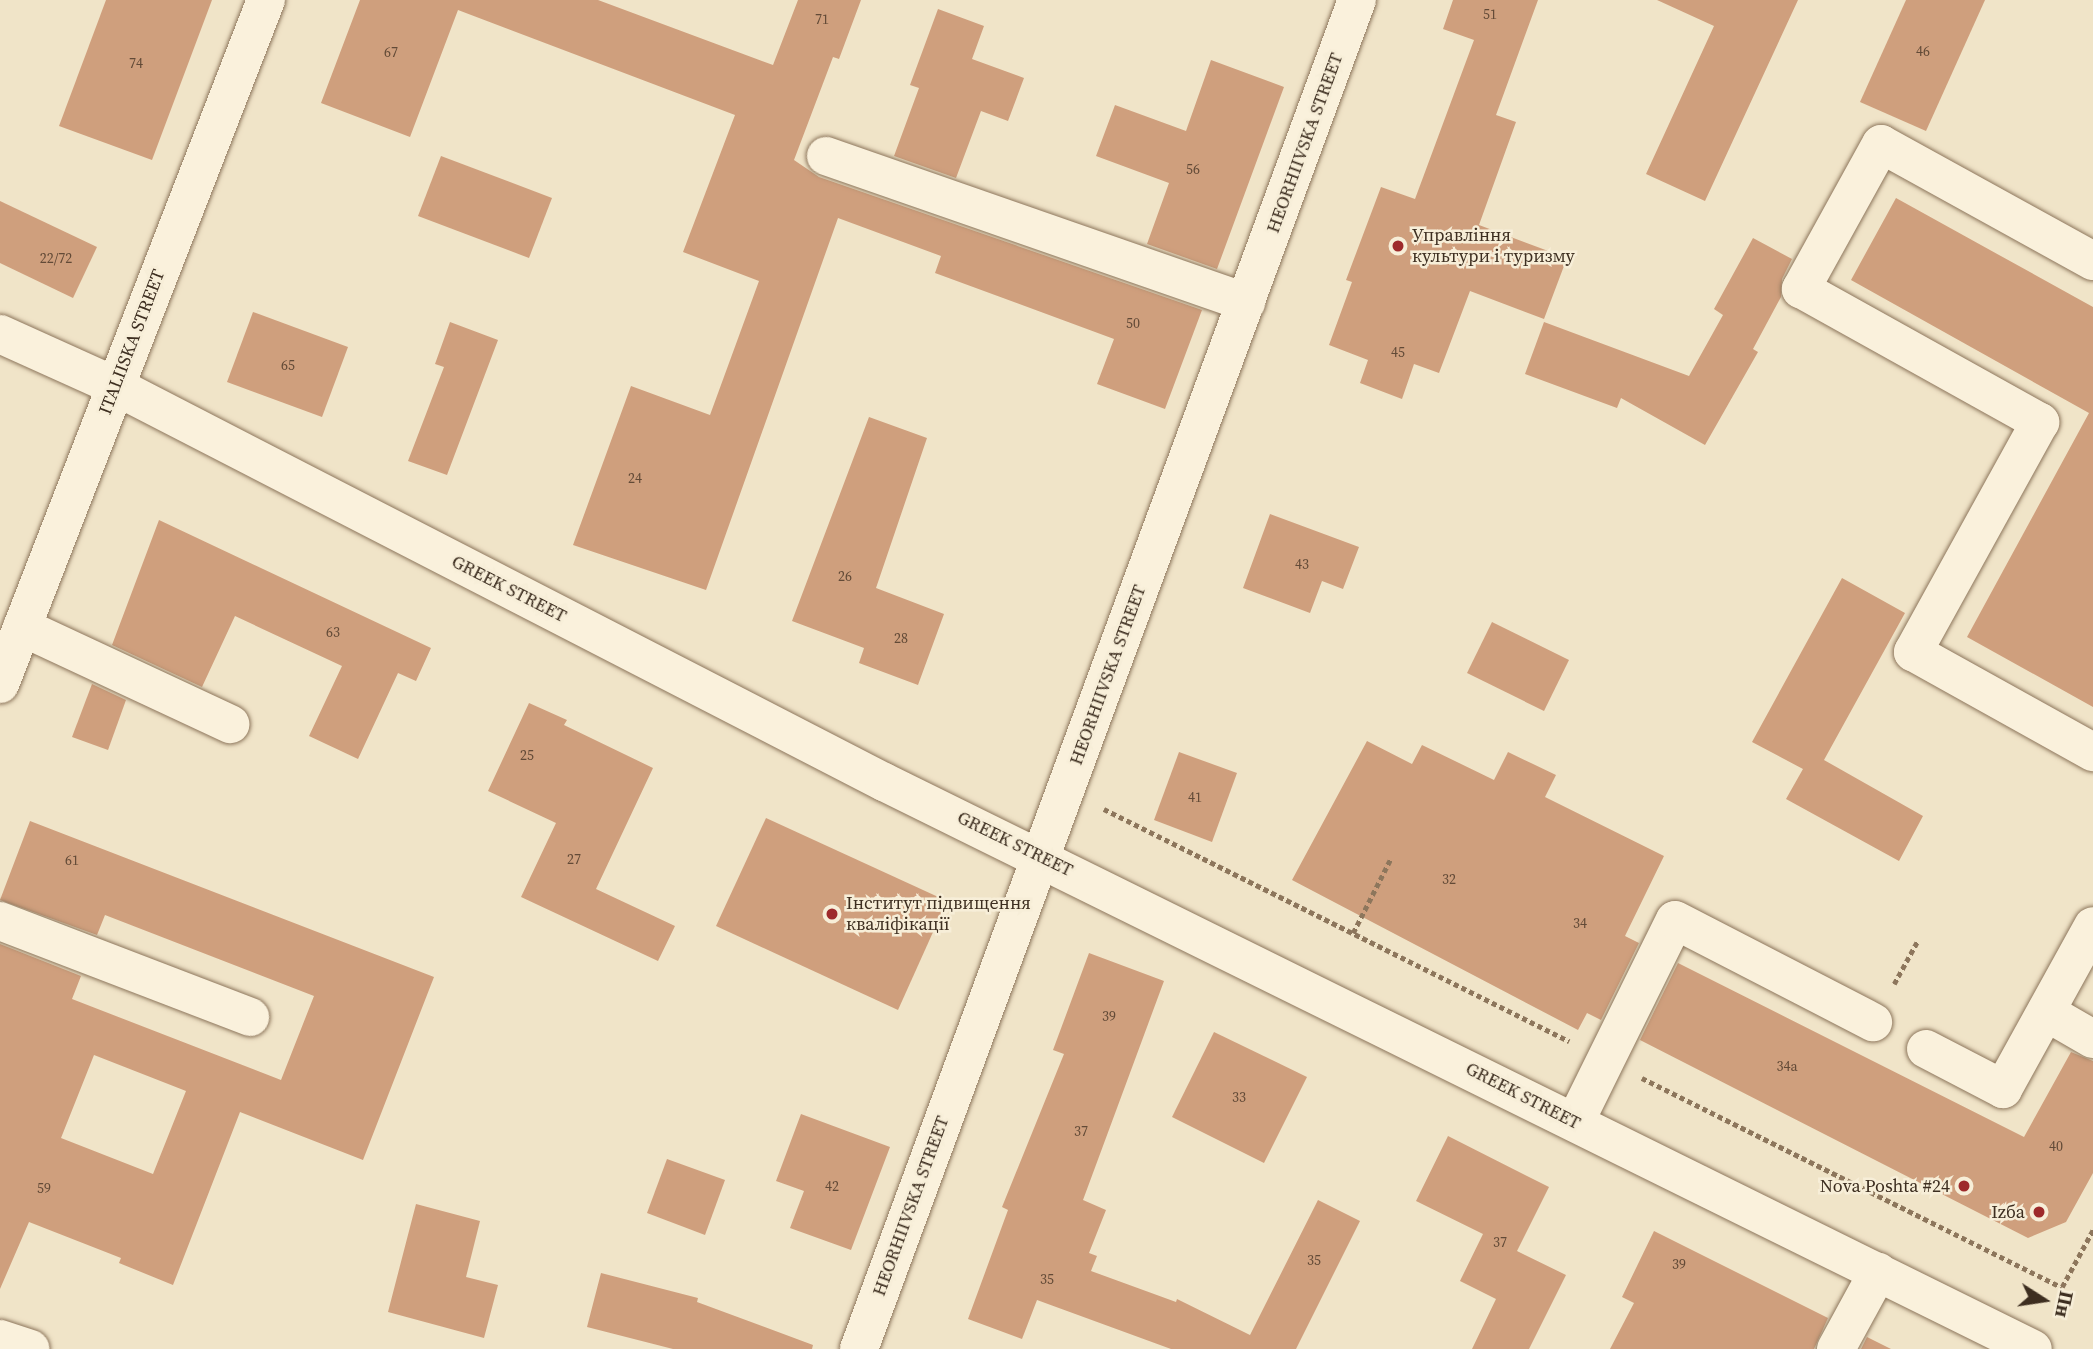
<!DOCTYPE html>
<meta charset="utf-8">
<style>
body{margin:0}
#map{position:relative;width:2093px;height:1349px;overflow:hidden;background:#f0e4c8;font-family:"Source Serif 4",serif}
div>[style]{position:absolute}
.building>*{inset:0;background:#cf9f7d}
.path>*{height:4.5px;margin-top:-2.25px;transform-origin:0;background:repeating-linear-gradient(90deg,#8d765c 0 5px,transparent 0 8.5px)}
.roads{filter:drop-shadow(0 0 2px #8d765c) drop-shadow(0 0 2px #8d765c)}
.minor>*{height:38px;margin:-19px;padding:0 19px;transform-origin:19px;border-radius:19px;background:#faf1dc}
.dots>*{width:19px;height:19px;translate:-50% -50%;box-sizing:border-box;border:4px solid #f7eed8;border-radius:50%}
span{translate:-50% -50%;white-space:nowrap;text-align:center;line-height:1.15;-webkit-text-stroke:5px #f7eed8;paint-order:stroke}
.number-label{font-size:14px;color:#624a37}
.number-label span{-webkit-text-stroke-width:0}
.street-label{font-size:18px;color:#3d2e20}
.poi-label{font-size:18px;color:#3d2e20}
.left{translate:0 -50%;text-align:left}
.right{translate:-100% -50%;text-align:right}
.north{position:absolute;left:2009px;top:1265px;width:70px;height:70px;-webkit-text-stroke:5px #f7eed8;paint-order:stroke;rotate:102deg;font-size:19px;font-weight:700;line-height:28px;text-align:center;color:#3d2e20}
.north::after{content:'';display:block;margin:auto;width:24px;height:32px;background:#3d2e20;clip-path:polygon(50% 0,100% 100%,50% 72%,0 100%)}
</style>
<div id="map">
<div class="building">
<div style="clip-path:polygon(106px 0,212px 0,152px 160px,59px 126px)"></div>
<div style="clip-path:polygon(360px 0,598px 0,773px 65px,798px 0,861px 0,839px 59px,833px 57px,794px 160px,819px 177px,1202px 310px,1165px 409px,1097px 384px,1114px 339px,935px 273px,941px 256px,838px 218px,706px 590px,573px 545px,631px 386px,710px 415px,759px 281px,683px 252px,735px 115px,458px 10px,410px 137px,321px 103px)"></div>
<div style="clip-path:polygon(1453px 0,1538px 0,1496px 115px,1516px 122px,1479px 225px,1567px 258px,1544px 319px,1470px 291px,1439px 373px,1414px 364px,1402px 399px,1360px 383px,1368px 360px,1329px 345px,1352px 282px,1346px 280px,1381px 187px,1415px 199px,1474px 40px,1443px 29px)"></div>
<div style="clip-path:polygon(1657px 0,1798px 0,1705px 201px,1646px 174px,1714px 26px)"></div>
<div style="clip-path:polygon(1906px 0,1985px 0,1926px 131px,1860px 102px)"></div>
<div style="clip-path:polygon(938px 9px,984px 26px,972px 59px,1024px 78px,1008px 121px,981px 111px,956px 178px,894px 156px,919px 88px,910px 85px)"></div>
<div style="clip-path:polygon(1211px 60px,1284px 87px,1217px 269px,1147px 244px,1169px 183px,1096px 156px,1115px 105px,1186px 131px)"></div>
<div style="clip-path:polygon(441px 156px,552px 198px,529px 258px,418px 216px)"></div>
<div style="clip-path:polygon(1896px 198px,2093px 307px,2093px 707px,1967px 637px,2089px 413px,1851px 280px)"></div>
<div style="clip-path:polygon(0 201px,97px 247px,73px 298px,0 263px)"></div>
<div style="clip-path:polygon(1753px 238px,1792px 259px,1782px 279px,1781px 297px,1753px 349px,1758px 352px,1705px 445px,1621px 398px,1617px 408px,1525px 374px,1544px 322px,1689px 376px,1723px 315px,1714px 309px)"></div>
<div style="clip-path:polygon(253px 312px,348px 347px,322px 417px,227px 382px)"></div>
<div style="clip-path:polygon(450px 322px,498px 340px,447px 475px,408px 461px,444px 367px,435px 364px)"></div>
<div style="clip-path:polygon(869px 417px,927px 438px,876px 588px,944px 614px,918px 685px,859px 663px,864px 648px,792px 621px)"></div>
<div style="clip-path:polygon(1270px 514px,1359px 547px,1343px 589px,1322px 581px,1310px 613px,1243px 588px)"></div>
<div style="clip-path:polygon(159px 520px,431px 648px,416px 681px,398px 673px,358px 759px,309px 736px,342px 666px,235px 616px,202px 687px,112px 645px)"></div>
<div style="clip-path:polygon(1842px 578px,1905px 613px,1824px 760px,1923px 816px,1899px 861px,1786px 799px,1803px 769px,1752px 742px)"></div>
<div style="clip-path:polygon(1492px 622px,1569px 660px,1544px 711px,1467px 673px)"></div>
<div style="clip-path:polygon(92px 684px,126px 700px,108px 750px,72px 737px)"></div>
<div style="clip-path:polygon(529px 703px,567px 720px,564px 725px,653px 768px,596px 889px,675px 926px,658px 961px,521px 897px,556px 823px,488px 791px)"></div>
<div style="clip-path:polygon(1367px 741px,1412px 764px,1422px 745px,1494px 780px,1508px 752px,1556px 775px,1545px 797px,1664px 856px,1625px 936px,1639px 943px,1601px 1020px,1587px 1013px,1578px 1030px,1292px 880px)"></div>
<div style="clip-path:polygon(1179px 752px,1237px 773px,1212px 842px,1154px 820px)"></div>
<div style="clip-path:polygon(766px 818px,947px 901px,898px 1010px,716px 926px)"></div>
<div style="clip-path:polygon(evenodd,30px 821px,434px 977px,363px 1160px,240px 1112px,173px 1285px,119px 1263px,121px 1258px,29px 1222px,0 1289px,0 944px,81px 976px,72px 999px,281px 1080px,314px 996px,105px 915px,97px 935px,0 900px,30px 821px,94px 1055px,186px 1091px,153px 1174px,61px 1138px,94px 1055px)"></div>
<div style="clip-path:polygon(1089px 953px,1164px 981px,1083px 1200px,1106px 1210px,1089px 1253px,1097px 1256px,1091px 1271px,1176px 1302px,1177px 1299px,1250px 1335px,1318px 1200px,1360px 1221px,1296px 1349px,1171px 1349px,1037px 1300px,1022px 1339px,968px 1319px,1008px 1210px,1002px 1207px,1064px 1054px,1053px 1050px)"></div>
<div style="clip-path:polygon(1678px 963px,2024px 1137px,2071px 1052px,2093px 1061px,2093px 1173px,2066px 1222px,2028px 1238px,1640px 1040px)"></div>
<div style="clip-path:polygon(1214px 1032px,1307px 1077px,1264px 1163px,1172px 1117px)"></div>
<div style="clip-path:polygon(801px 1114px,890px 1147px,851px 1250px,790px 1228px,804px 1191px,776px 1181px)"></div>
<div style="clip-path:polygon(1448px 1136px,1549px 1187px,1517px 1251px,1566px 1275px,1529px 1349px,1472px 1349px,1496px 1299px,1460px 1281px,1483px 1234px,1416px 1201px)"></div>
<div style="clip-path:polygon(667px 1159px,725px 1180px,705px 1235px,647px 1213px)"></div>
<div style="clip-path:polygon(416px 1204px,480px 1221px,466px 1277px,498px 1285px,484px 1338px,388px 1312px)"></div>
<div style="clip-path:polygon(1654px 1231px,1828px 1318px,1814px 1349px,1610px 1349px,1634px 1303px,1622px 1297px)"></div>
<div style="clip-path:polygon(601px 1273px,698px 1298px,697px 1302px,813px 1345px,812px 1349px,673px 1349px,587px 1327px)"></div>
<div style="clip-path:polygon(1867px 1337px,1891px 1349px,1861px 1349px)"></div>
</div>
<div class="path">
<div style="left:1104px;top:809px;width:520px;rotate:26.52deg"></div>
<div style="left:1353px;top:933px;width:84px;rotate:-63.1deg"></div>
<div style="left:1894px;top:984px;width:48px;rotate:-61.3deg"></div>
<div style="left:1642px;top:1078px;width:469px;rotate:26.5deg"></div>
<div style="left:2062px;top:1287px;width:65px;rotate:-61.5deg"></div>
</div>
<div class="roads">
<div class="minor">
<div style="left:826px;top:156px;width:445px;rotate:19.2deg"></div>
<div style="left:2093px;top:261px;width:242px;rotate:-151.1deg"></div>
<div style="left:1881px;top:144px;width:166px;rotate:118.9deg"></div>
<div style="left:1801px;top:289px;width:274px;rotate:29.1deg"></div>
<div style="left:2040px;top:422px;width:263px;rotate:118.9deg"></div>
<div style="left:1913px;top:652px;width:206px;rotate:29.1deg"></div>
<div style="left:0;top:334px;width:126px;rotate:24.3deg"></div>
<div style="left:115px;top:386px;width:865px;rotate:27.25deg"></div>
<div style="left:884px;top:782px;width:1281px;rotate:26.27deg"></div>
<div style="left:22px;top:627px;width:230px;rotate:25deg"></div>
<div style="left:0;top:684px;width:734px;rotate:-68.75deg"></div>
<div style="left:0;top:921px;width:268px;rotate:21deg"></div>
<div style="left:2046px;top:1012px;width:54px;rotate:29.9deg"></div>
<div style="left:1926px;top:1049px;width:87px;rotate:27.5deg"></div>
<div style="left:2003px;top:1089px;width:186px;rotate:-61.1deg"></div>
<div style="left:1575px;top:1122px;width:225px;rotate:-63.7deg"></div>
<div style="left:1675px;top:920px;width:223px;rotate:27.3deg"></div>
<div style="left:0;top:1339px;width:32px;rotate:18deg"></div>
<div style="left:859px;top:1349px;width:1438px;rotate:-69.74deg"></div>
<div style="left:1836px;top:1349px;width:88px;rotate:-61.4deg"></div>
</div>
</div>
<div class="dots">
<div style="left:1398px;top:246px;background:#9e2a2b"></div>
<div style="left:832px;top:914px;background:#9e2a2b"></div>
<div style="left:1964px;top:1186px;background:#9e2a2b"></div>
<div style="left:2039px;top:1212px;background:#9e2a2b"></div>
</div>
<div class="number-label">
<span style="left:1490px;top:14px">51</span>
<span style="left:822px;top:19px">71</span>
<span style="left:1923px;top:51px">46</span>
<span style="left:391px;top:52px">67</span>
<span style="left:136px;top:63px">74</span>
<span style="left:1193px;top:169px">56</span>
<span style="left:56px;top:258px">22/72</span>
<span style="left:1133px;top:323px">50</span>
<span style="left:1398px;top:352px">45</span>
<span style="left:288px;top:365px">65</span>
<span style="left:635px;top:478px">24</span>
<span style="left:1302px;top:564px">43</span>
<span style="left:845px;top:576px">26</span>
<span style="left:333px;top:632px">63</span>
<span style="left:901px;top:638px">28</span>
<span style="left:527px;top:755px">25</span>
<span style="left:1195px;top:797px">41</span>
<span style="left:574px;top:859px">27</span>
<span style="left:72px;top:860px">61</span>
<span style="left:1449px;top:879px">32</span>
<span style="left:1580px;top:923px">34</span>
<span style="left:1109px;top:1016px">39</span>
<span style="left:1787px;top:1066px">34а</span>
<span style="left:1239px;top:1097px">33</span>
<span style="left:1081px;top:1131px">37</span>
<span style="left:2056px;top:1146px">40</span>
<span style="left:832px;top:1186px">42</span>
<span style="left:44px;top:1188px">59</span>
<span style="left:1500px;top:1242px">37</span>
<span style="left:1314px;top:1260px">35</span>
<span style="left:1679px;top:1264px">39</span>
<span style="left:1047px;top:1279px">35</span>
</div>
<div class="street-label">
<span style="left:1305px;top:143px;rotate:-70deg">HEORHIIVSKA STREET</span>
<span style="left:132px;top:342px;rotate:-69deg">ITALIISKA STREET</span>
<span style="left:509px;top:589px;rotate:27deg">GREEK STREET</span>
<span style="left:1108px;top:675px;rotate:-70deg">HEORHIIVSKA STREET</span>
<span style="left:1015px;top:844px;rotate:26deg">GREEK STREET</span>
<span style="left:1523px;top:1096px;rotate:27deg">GREEK STREET</span>
<span style="left:911px;top:1206px;rotate:-70deg">HEORHIIVSKA STREET</span>
</div>
<div class="poi-label">
<span class="left" style="left:1412px;top:246px">Управління<br>культури і туризму</span>
<span class="left" style="left:846px;top:914px">Інститут підвищення<br>кваліфікації</span>
<span class="right" style="left:1950px;top:1186px">Nova Poshta #24</span>
<span class="right" style="left:2025px;top:1212px">Izба</span>
</div>
<div class="north">Пн</div>
</div>
